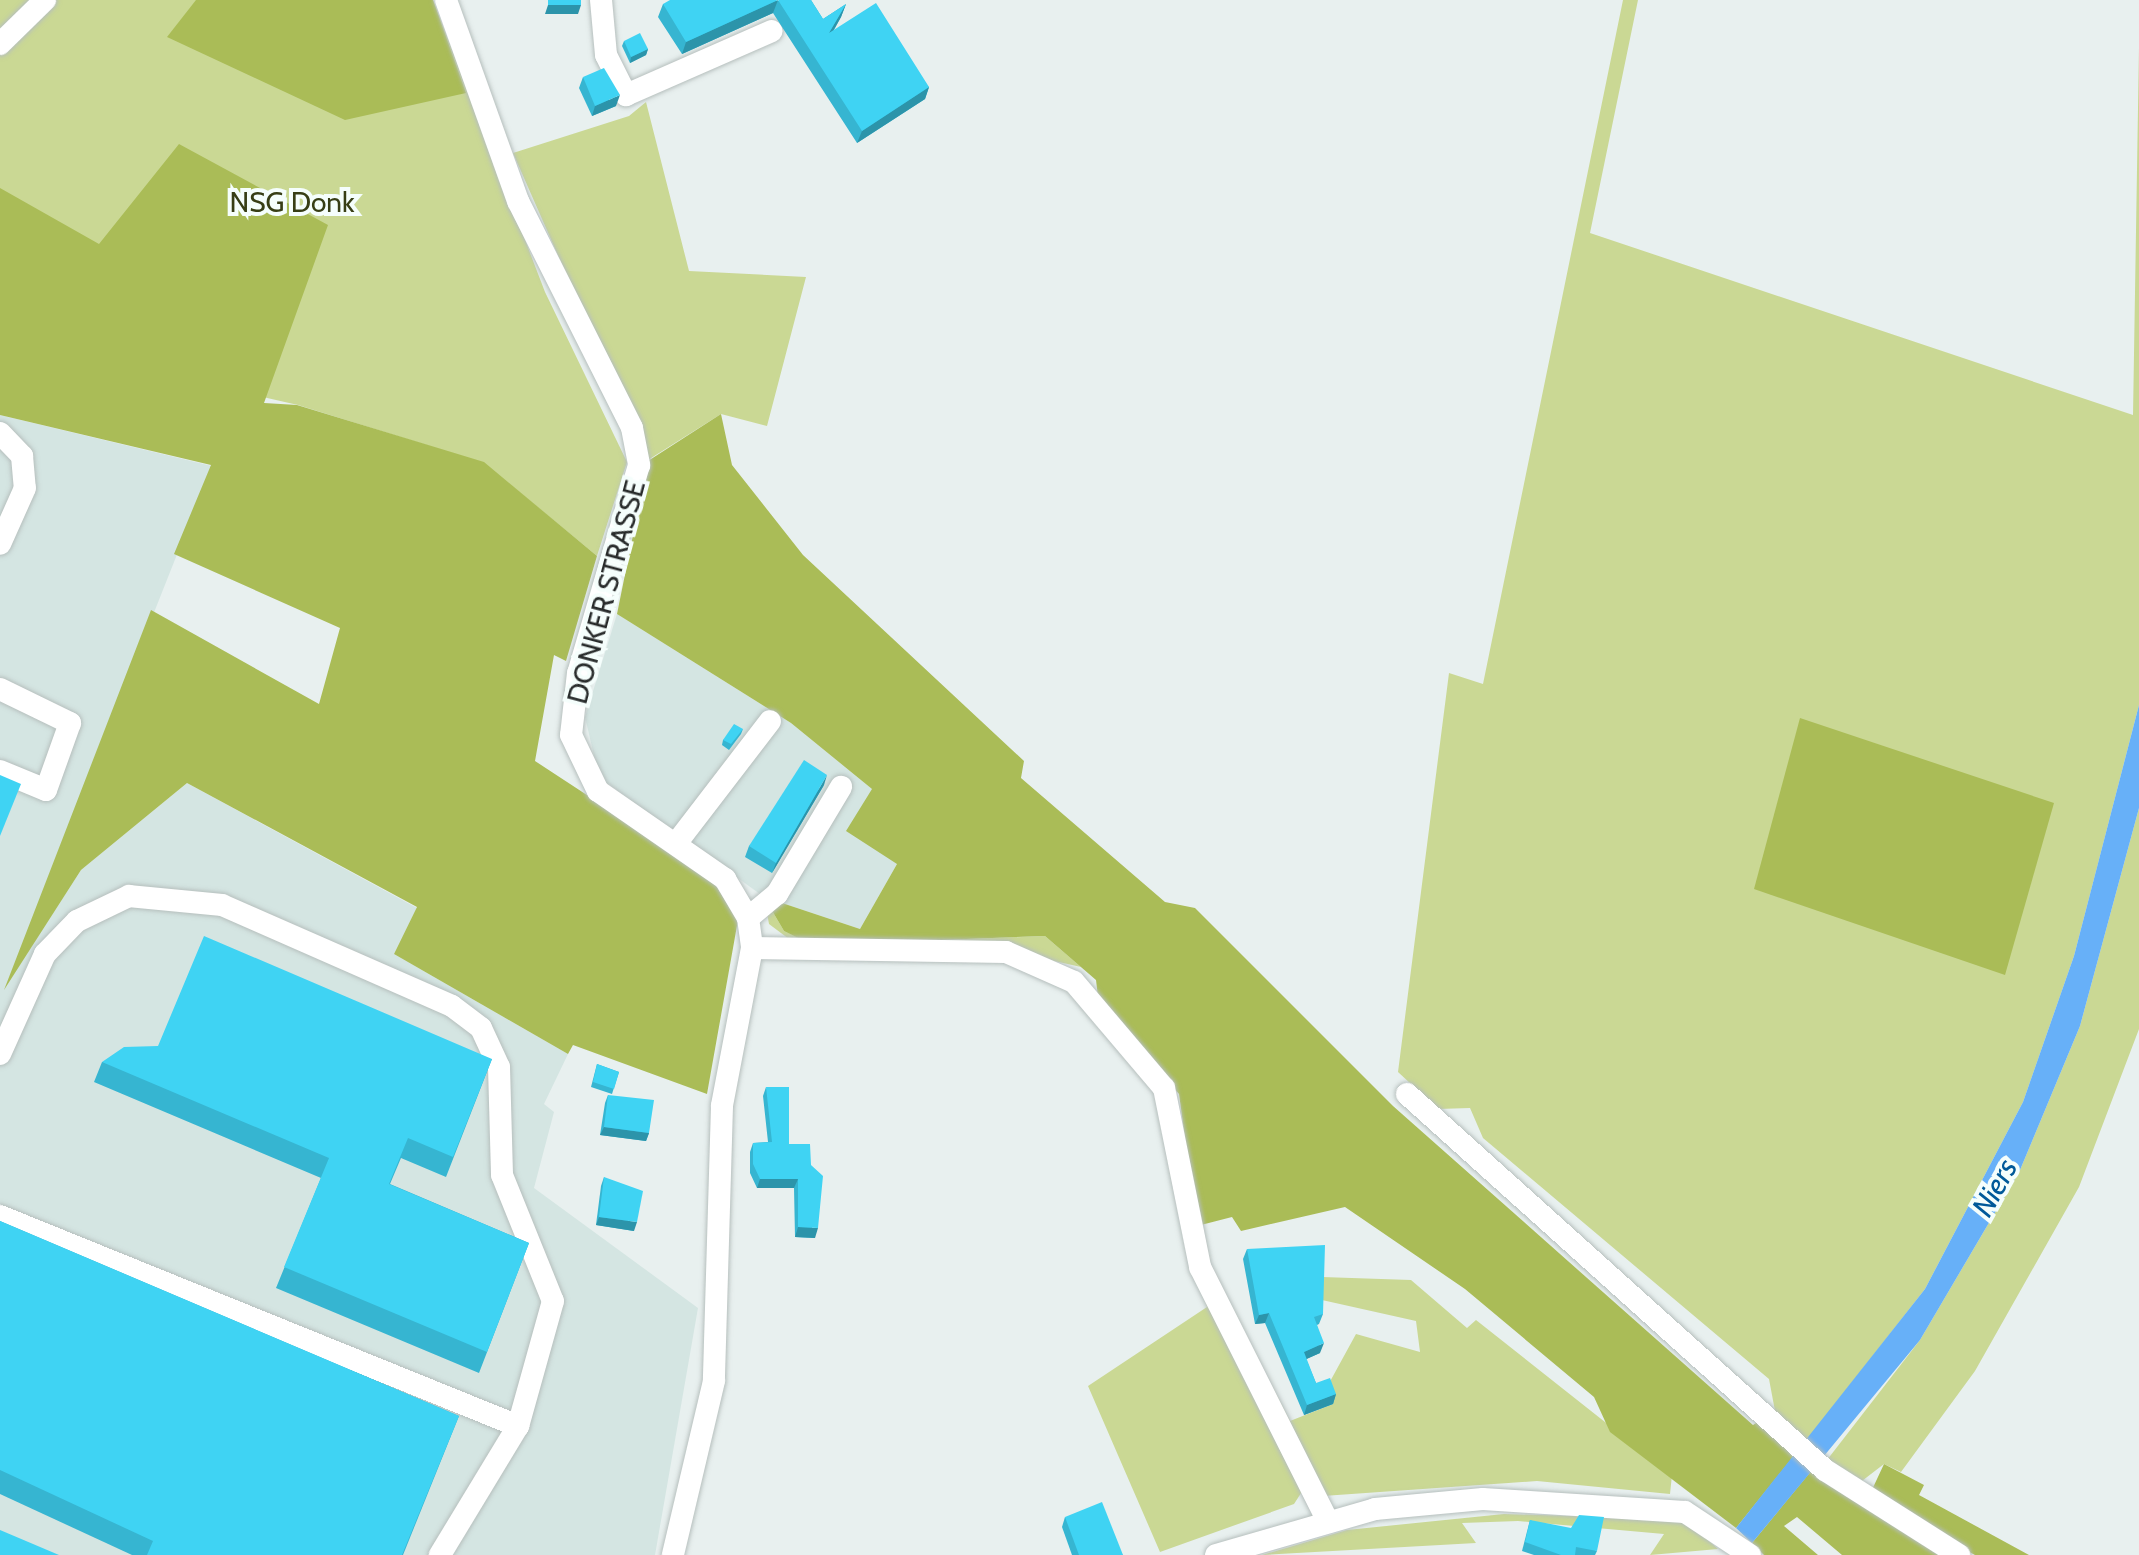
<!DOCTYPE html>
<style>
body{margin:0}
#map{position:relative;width:2139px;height:1555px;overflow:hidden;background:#e8f0ef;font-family:Cabin,sans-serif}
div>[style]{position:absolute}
.built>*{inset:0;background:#d4e5e2}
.green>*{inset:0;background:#cad894}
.forest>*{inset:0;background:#aabc57}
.water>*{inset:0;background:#67b0f8}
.roads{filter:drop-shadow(0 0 2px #b6bfbd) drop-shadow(0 0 2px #b6bfbd)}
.minor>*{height:22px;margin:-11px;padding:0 11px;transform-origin:11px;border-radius:11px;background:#fff}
.wall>*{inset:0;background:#36b5d1}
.shaded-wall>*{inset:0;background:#2c94aa}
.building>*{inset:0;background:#3fd3f3}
span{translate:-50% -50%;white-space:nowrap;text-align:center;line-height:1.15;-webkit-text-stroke:8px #f5fefc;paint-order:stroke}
.park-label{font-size:28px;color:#373e15}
.street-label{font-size:28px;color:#282b2b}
.water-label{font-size:30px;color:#005999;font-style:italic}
</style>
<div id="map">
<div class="built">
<div style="clip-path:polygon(0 415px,212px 466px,7px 984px,81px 870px,187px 783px,417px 908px,394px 954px,568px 1054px,544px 1104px,554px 1112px,534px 1188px,698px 1308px,655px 1555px,0 1555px)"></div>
<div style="clip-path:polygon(617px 614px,791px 723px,872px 789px,897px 864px,860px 929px,764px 897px,599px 777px,585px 717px)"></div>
</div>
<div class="green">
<div style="clip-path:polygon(0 0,433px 0,545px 292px,627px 462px,597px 556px,484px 463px,298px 405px,0 337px)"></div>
<div style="clip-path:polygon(1623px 0,1638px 0,1590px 233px,2133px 415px,2139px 47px,2139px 705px,2074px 956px,2023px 1102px,1925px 1289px,1806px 1441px,1775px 1411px,1769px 1379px,1483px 1138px,1470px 1108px,1438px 1109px,1398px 1072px,1449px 673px,1483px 684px)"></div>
<div style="clip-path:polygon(646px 102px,689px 271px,806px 277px,767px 426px,721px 414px,648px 460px,513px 153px,629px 116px)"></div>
<div style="clip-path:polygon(2139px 808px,2139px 1029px,2079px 1187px,1975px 1371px,1901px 1472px,1884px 1464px,1858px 1484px,1827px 1460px,1920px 1340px,2020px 1170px,2080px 1026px)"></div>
<div style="clip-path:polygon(764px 897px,784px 931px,813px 945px,1045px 936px,1081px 967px,973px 943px,852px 948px,813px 945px,793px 942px,769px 924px)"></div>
<div style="clip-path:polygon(1183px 1219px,1305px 1487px,1294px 1504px,1160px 1552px,1088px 1386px,1207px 1307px)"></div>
<div style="clip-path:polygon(1322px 1277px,1411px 1280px,1467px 1328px,1476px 1320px,1672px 1475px,1670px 1494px,1537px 1481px,1323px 1496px,1272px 1386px,1290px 1421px,1333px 1404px,1327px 1387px,1356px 1334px,1420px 1352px,1416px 1321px,1304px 1296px)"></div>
<div style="clip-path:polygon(1504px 1514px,1667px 1519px,1691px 1525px,1718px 1549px,1650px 1555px,1664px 1534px,1518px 1521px,1462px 1523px,1476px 1543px,1262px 1555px,1347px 1530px)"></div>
</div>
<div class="forest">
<div style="clip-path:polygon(196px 0,433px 0,466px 93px,345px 120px,167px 37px)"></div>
<div style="clip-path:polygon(179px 144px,328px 225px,264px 403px,297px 405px,484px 462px,597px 556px,566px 661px,554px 655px,535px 761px,709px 875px,738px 920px,707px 1094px,573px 1045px,568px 1054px,394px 954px,417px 907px,187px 783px,81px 870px,4px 990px,151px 610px,319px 704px,340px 628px,174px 554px,211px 465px,0 415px,0 188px,99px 244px)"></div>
<div style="clip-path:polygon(721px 414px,732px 465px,803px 555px,1024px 761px,1021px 778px,1165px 902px,1195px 908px,1393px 1106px,1753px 1425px,1775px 1411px,1806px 1441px,1736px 1528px,1610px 1432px,1594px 1397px,1465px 1289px,1345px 1207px,1241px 1231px,1232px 1217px,1197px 1226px,1179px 1094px,1098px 997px,1096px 980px,1045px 936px,812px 945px,784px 931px,764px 897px,860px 929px,897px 864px,846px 831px,872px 789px,791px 723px,617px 614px,648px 461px)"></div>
<div style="clip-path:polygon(1800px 718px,2054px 803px,2005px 975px,1754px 889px)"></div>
<div style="clip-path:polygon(1884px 1464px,1924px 1485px,1919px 1495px,2029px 1555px,1975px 1555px,1878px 1505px,1870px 1494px)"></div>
<div style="clip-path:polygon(1812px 1470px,1943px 1555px,1842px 1555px,1797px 1517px,1784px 1526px,1818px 1555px,1764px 1555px,1752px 1543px)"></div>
</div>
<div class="water">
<div style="clip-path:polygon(2139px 705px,2139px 808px,2080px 1026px,2020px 1170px,1920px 1340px,1752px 1543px,1736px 1528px,1925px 1289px,2023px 1102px,2074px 956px)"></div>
</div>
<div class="roads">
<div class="minor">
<div style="left:446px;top:0;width:214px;rotate:70.3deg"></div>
<div style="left:518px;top:201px;width:254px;rotate:63.3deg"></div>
<div style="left:632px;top:428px;width:38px;rotate:79deg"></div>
<div style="left:639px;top:465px;width:217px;rotate:106.3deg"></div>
<div style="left:578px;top:673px;width:62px;rotate:96.4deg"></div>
<div style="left:571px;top:735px;width:62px;rotate:64.3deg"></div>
<div style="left:598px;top:791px;width:155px;rotate:34.7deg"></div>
<div style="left:725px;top:879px;width:45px;rotate:59.5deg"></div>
<div style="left:748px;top:918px;width:30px;rotate:82deg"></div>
<div style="left:752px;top:948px;width:161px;rotate:100.8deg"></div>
<div style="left:722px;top:1106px;width:275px;rotate:91.7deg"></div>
<div style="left:714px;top:1381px;width:179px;rotate:103.3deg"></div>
<div style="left:601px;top:0;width:55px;rotate:84.8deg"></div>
<div style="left:606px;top:55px;width:45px;rotate:63.4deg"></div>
<div style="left:626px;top:95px;width:159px;rotate:-23.7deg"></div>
<div style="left:0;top:44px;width:63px;rotate:-44.4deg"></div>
<div style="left:0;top:433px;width:32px;rotate:46deg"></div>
<div style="left:22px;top:456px;width:32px;rotate:85deg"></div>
<div style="left:25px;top:488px;width:61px;rotate:114.1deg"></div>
<div style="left:0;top:689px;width:78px;rotate:25.9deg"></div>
<div style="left:70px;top:723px;width:71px;rotate:109.7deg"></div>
<div style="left:46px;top:790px;width:50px;rotate:-157.6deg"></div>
<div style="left:678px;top:841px;width:151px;rotate:-52.5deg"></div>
<div style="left:748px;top:918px;width:38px;rotate:-40deg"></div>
<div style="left:777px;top:894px;width:125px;rotate:-59.1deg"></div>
<div style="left:752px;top:948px;width:254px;rotate:0.9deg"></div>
<div style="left:1006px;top:952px;width:74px;rotate:23.8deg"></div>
<div style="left:1074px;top:982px;width:139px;rotate:49.7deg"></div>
<div style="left:1164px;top:1088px;width:183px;rotate:78.6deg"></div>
<div style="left:1200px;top:1267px;width:283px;rotate:63.3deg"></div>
<div style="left:0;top:1054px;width:110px;rotate:-65.8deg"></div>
<div style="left:45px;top:954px;width:46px;rotate:-45.9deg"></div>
<div style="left:77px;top:921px;width:58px;rotate:-25.7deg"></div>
<div style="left:129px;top:896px;width:93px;rotate:5.5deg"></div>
<div style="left:222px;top:905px;width:251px;rotate:23.7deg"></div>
<div style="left:452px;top:1006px;width:36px;rotate:37deg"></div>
<div style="left:481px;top:1028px;width:43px;rotate:65.2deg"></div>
<div style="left:499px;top:1067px;width:108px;rotate:88.4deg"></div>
<div style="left:502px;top:1175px;width:136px;rotate:68deg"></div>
<div style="left:553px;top:1301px;width:130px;rotate:105.6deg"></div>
<div style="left:518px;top:1426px;width:151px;rotate:121.2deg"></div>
<div style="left:1407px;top:1094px;width:562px;rotate:41.97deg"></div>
<div style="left:1825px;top:1470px;width:159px;rotate:32.4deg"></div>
<div style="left:0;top:1216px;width:559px;rotate:22.07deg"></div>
<div style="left:1216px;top:1555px;width:166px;rotate:-16.1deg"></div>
<div style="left:1375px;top:1509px;width:108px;rotate:-5.3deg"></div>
<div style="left:1483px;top:1499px;width:202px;rotate:3.7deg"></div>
<div style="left:1685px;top:1512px;width:78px;rotate:33.5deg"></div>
</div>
</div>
<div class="wall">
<div style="clip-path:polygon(811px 0,823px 19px,846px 4px,841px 17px,834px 30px,929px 87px,925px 99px,857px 143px,773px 13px,682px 54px,658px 17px,663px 4px)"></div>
<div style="clip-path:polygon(624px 41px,648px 49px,646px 55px,630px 63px,622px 46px)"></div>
<div style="clip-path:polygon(583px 77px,616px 106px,592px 116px,579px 88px)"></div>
<div style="clip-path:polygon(743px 729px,741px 734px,729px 750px,722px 745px,723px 740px)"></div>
<div style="clip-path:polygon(824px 785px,772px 873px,745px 857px,749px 846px)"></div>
<div style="clip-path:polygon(492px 1059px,446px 1177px,401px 1158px,390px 1184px,529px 1243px,479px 1373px,276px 1288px,321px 1178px,94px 1082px,102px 1062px)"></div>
<div style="clip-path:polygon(597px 1064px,619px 1072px,612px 1094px,591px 1087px)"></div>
<div style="clip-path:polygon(766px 1087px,789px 1144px,815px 1238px,795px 1237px,794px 1188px,757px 1188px,750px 1173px,750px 1152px,753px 1143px,768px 1142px,763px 1096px)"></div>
<div style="clip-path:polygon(608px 1095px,649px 1133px,646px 1141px,600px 1135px,605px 1103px)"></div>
<div style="clip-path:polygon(604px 1177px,634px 1231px,596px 1225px,601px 1186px)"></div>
<div style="clip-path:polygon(0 1221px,459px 1416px,403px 1555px,132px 1555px,0 1494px)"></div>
<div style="clip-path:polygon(1247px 1249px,1323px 1314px,1319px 1324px,1317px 1325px,1320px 1353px,1306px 1359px,1316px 1383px,1336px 1394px,1333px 1404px,1304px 1415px,1265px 1323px,1255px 1324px,1243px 1259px)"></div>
<div style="clip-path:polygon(1065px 1517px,1123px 1555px,1072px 1555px,1062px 1527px)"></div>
<div style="clip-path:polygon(1530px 1520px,1597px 1551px,1595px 1555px,1534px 1555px,1522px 1551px)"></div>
</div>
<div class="shaded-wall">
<div style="clip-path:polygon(778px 0,773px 13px,682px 54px,686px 42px)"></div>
<div style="clip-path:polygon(846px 4px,841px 17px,825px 45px,829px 33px)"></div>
<div style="clip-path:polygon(548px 5px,581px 5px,578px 14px,545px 14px)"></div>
<div style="clip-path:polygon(648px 49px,646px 55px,630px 63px,631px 57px)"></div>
<div style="clip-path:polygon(929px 87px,925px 99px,857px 143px,862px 131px)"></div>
<div style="clip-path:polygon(620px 95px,616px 106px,592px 116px,595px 106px)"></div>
<div style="clip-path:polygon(827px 775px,824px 785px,772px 873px,776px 863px)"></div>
<div style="clip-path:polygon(604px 1127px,649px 1133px,646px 1141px,600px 1135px)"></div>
<div style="clip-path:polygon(760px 1179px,798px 1179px,794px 1188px,757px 1188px)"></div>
<div style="clip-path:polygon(599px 1217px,637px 1222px,634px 1231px,596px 1225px)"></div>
<div style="clip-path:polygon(798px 1227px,818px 1228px,815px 1238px,795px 1237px)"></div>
<div style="clip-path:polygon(1269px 1313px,1265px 1323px,1255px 1324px,1259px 1315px)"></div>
<div style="clip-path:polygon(1324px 1343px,1320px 1353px,1300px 1362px,1304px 1352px)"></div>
<div style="clip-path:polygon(1336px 1394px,1333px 1404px,1304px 1415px,1307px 1405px)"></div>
</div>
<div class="building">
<div style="clip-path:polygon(548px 0,581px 0,581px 5px,548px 5px)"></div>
<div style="clip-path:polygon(670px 0,811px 0,823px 19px,846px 4px,829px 33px,876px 3px,929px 87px,862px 131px,778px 0,686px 42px,663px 4px)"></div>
<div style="clip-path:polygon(640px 33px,648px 49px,631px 57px,624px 41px)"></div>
<div style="clip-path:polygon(604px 68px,620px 95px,595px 106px,583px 77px)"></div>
<div style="clip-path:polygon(734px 724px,743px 729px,731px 744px,723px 740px)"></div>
<div style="clip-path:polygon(804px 760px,827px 775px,776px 863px,749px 846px)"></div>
<div style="clip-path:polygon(0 775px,21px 784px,0 836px)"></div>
<div style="clip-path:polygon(204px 936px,492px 1059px,453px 1157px,408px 1138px,389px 1184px,529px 1243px,487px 1352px,284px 1267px,329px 1158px,102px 1062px,124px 1047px,158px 1046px)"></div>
<div style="clip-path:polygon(597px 1064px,619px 1072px,614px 1089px,593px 1082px)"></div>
<div style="clip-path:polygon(766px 1087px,789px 1087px,789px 1144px,810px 1144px,811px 1165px,823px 1176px,818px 1228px,798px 1227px,798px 1179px,760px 1179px,753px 1164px,753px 1143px,772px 1142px)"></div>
<div style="clip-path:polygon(608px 1095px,654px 1100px,649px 1133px,604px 1127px)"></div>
<div style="clip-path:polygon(604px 1177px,643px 1191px,637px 1222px,599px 1217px)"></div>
<div style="clip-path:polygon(0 1221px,459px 1416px,402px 1555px,147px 1555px,153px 1541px,0 1470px)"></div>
<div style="clip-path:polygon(1325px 1245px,1323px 1314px,1314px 1317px,1324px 1343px,1304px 1352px,1316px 1383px,1330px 1378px,1336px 1394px,1307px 1405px,1269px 1313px,1259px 1315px,1247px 1249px)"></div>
<div style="clip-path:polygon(1102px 1502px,1123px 1555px,1079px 1555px,1065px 1517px)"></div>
<div style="clip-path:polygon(1579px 1515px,1604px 1517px,1597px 1551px,1576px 1547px,1575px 1555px,1561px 1555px,1525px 1542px,1530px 1520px,1571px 1528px)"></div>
<div style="clip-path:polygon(0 1530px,59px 1555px,0 1555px)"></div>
</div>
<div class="park-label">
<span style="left:292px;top:202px">NSG Donk</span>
</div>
<div class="street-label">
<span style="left:606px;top:592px;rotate:-75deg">DONKER STRASSE</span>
</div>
<div class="water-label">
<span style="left:1995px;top:1188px;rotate:-61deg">Niers</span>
</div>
</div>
